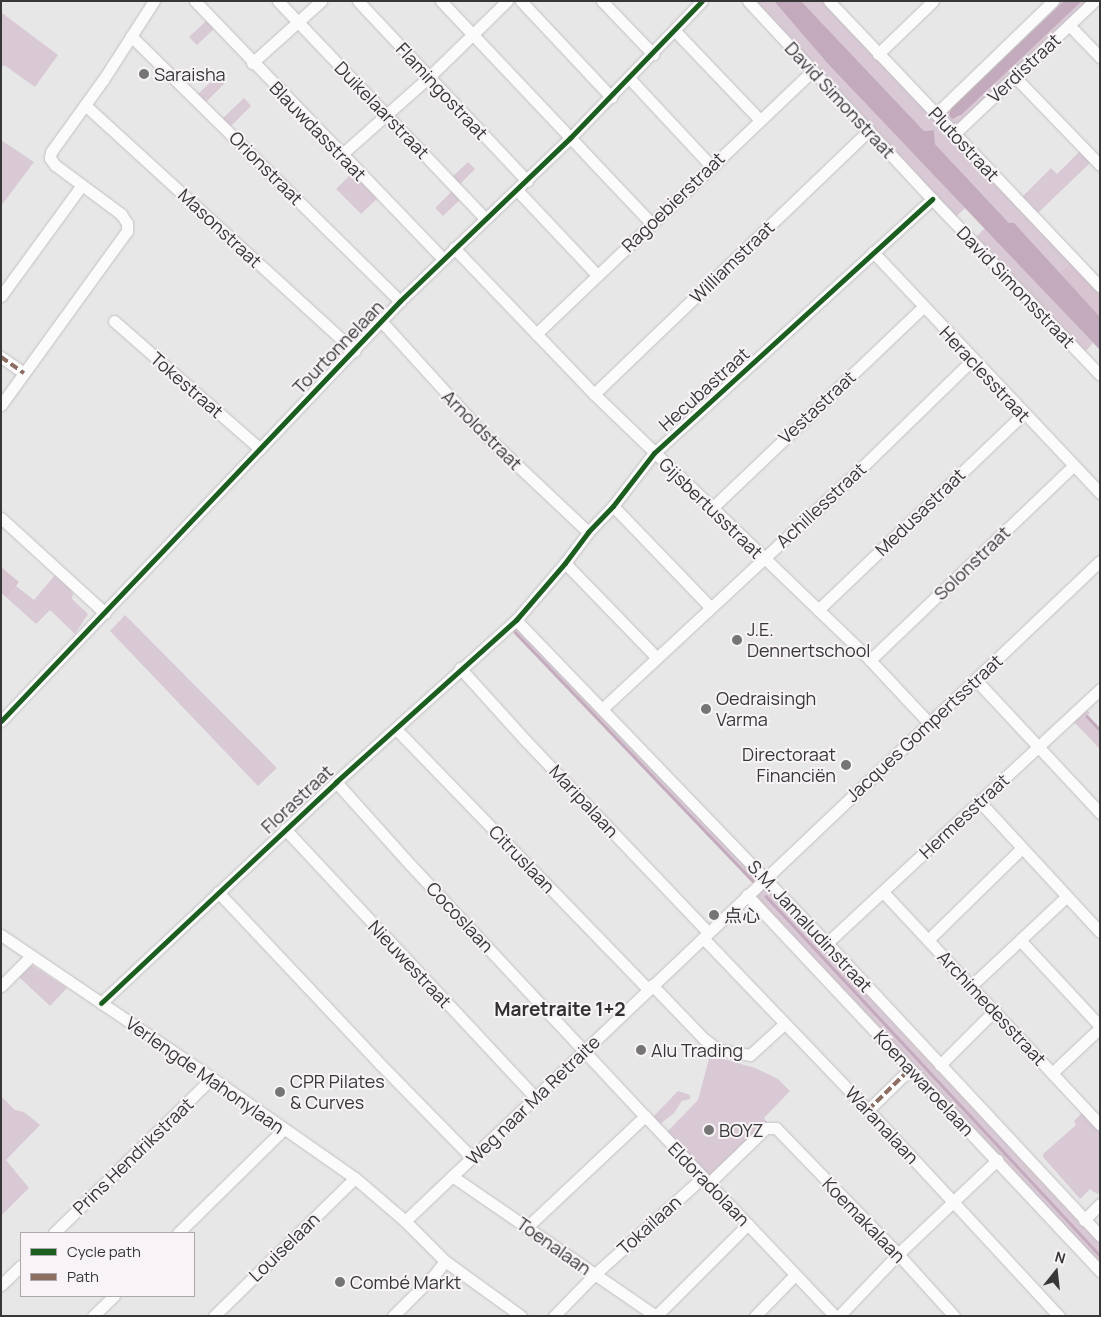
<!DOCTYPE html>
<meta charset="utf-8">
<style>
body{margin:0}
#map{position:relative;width:1101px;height:1317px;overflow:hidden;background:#e8e7e8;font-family:Manrope,"Noto Sans SC",sans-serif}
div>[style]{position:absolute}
.green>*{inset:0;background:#d9c9d5}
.forest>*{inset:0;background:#d8c3d1}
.water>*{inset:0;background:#c3aabc}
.stream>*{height:2.5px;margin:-1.25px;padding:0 1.25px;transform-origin:1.25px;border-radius:1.25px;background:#c3aabc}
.roads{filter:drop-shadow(0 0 1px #c1c0c1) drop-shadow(0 0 1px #c1c0c1)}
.minor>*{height:11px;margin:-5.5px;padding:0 5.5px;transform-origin:5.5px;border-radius:5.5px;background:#fcfbfc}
.quiet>*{height:4px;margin-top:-2px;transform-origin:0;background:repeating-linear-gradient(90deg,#8d6e63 0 8px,transparent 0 12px)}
.cycleway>*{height:5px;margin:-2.5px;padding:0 2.5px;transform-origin:2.5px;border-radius:2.5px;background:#1b5e20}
.dots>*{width:14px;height:14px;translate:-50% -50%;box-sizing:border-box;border:2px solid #f7f3f6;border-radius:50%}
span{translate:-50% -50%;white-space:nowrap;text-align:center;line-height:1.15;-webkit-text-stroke:4px #f7f3f6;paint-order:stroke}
.street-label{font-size:18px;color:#383738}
.poi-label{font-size:18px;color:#383738}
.left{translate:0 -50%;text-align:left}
.right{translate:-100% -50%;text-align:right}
.neighbourhood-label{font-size:19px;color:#333132;font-weight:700}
.frame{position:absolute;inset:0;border:2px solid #383738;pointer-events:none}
.legend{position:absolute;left:20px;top:1232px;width:175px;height:65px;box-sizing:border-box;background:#f7f3f6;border:1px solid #aba8aa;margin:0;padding:6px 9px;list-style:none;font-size:15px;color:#383738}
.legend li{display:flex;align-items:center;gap:10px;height:25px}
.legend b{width:25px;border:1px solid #aba8aa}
.north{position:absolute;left:1031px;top:1247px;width:50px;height:50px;-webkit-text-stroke:4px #f7f3f6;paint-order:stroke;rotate:16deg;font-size:14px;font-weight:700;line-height:20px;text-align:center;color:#383738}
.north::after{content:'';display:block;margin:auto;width:18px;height:22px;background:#383738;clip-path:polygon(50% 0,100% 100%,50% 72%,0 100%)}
</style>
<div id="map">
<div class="green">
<div style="clip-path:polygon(756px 1px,774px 1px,828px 64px,965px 208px,956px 217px)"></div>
<div style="clip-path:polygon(801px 1px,824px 1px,1071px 261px,1059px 273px,1014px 224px,1009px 223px,935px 144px,934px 130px,924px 131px)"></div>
<div style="clip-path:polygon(1059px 1px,1064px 1px,952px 107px,957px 118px,1082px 1px,1089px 1px,959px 124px,952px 124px,944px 114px,948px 107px)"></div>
<div style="clip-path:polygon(1px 9px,2px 13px,58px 55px,35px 87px,4px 65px,1px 68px)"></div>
<div style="clip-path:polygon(210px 17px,218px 25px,197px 45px,189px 37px)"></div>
<div style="clip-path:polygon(219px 74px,226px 82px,205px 103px,197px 95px)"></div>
<div style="clip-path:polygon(244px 98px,251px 106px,230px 127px,222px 119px)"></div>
<div style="clip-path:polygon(1px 140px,34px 162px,1px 206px)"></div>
<div style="clip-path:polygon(1080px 151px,1091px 162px,1038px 213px,1022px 197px,1051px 168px,1057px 174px)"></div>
<div style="clip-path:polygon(468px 162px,475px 169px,459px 185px,452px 177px)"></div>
<div style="clip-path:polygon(355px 170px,380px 196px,361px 214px,336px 189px)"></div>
<div style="clip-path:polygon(454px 189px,462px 198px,443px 216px,435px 208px)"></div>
<div style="clip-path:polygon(985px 228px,1093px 343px,1084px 353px,975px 238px)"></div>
<div style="clip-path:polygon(55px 575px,70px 589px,73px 594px,72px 599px,88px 614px,75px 634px,50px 610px,36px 624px,7px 598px,16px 586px,34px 600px)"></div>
<div style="clip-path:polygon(125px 615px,277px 768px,258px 786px,110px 631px)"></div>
<div style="clip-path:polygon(515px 626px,757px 877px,753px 881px,515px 632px,509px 631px)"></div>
<div style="clip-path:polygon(1085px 708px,1090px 713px,1087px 716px,1100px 730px,1100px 749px,1073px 721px)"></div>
<div style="clip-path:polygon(768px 887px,1100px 1243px,1100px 1267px,756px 898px,759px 892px)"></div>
<div style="clip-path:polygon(32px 965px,67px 988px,50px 1006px,18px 976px)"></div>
<div style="clip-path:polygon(710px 1055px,755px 1068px,778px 1079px,790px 1091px,764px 1118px,768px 1123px,709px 1177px,666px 1133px,698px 1100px)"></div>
<div style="clip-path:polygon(678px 1091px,690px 1095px,690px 1099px,682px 1101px,674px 1113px,659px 1125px,652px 1118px)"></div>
<div style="clip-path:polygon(1px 1096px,15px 1110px,24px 1112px,40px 1125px,6px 1160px,29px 1188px,1px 1216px)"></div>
<div style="clip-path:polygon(1082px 1113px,1100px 1131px,1100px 1192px,1097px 1194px,1090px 1189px,1080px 1199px,1043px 1157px,1043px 1154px,1076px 1125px,1074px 1121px)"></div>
</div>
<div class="forest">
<div style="clip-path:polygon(1071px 261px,1100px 292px,1100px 317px,1059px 273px)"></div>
<div style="clip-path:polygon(1px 567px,19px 582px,7px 598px,1px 593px)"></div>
</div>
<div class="water">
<div style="clip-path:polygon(774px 1px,801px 1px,924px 131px,934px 130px,935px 144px,1009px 223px,1014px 223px,1100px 317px,1100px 350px,828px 64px)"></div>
<div style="clip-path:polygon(1064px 1px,1082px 1px,961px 115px,952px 119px,949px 115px,952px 107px)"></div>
</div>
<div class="stream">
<div style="left:515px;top:632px;width:344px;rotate:46.3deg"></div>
<div style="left:1087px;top:716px;width:19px;rotate:47deg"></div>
<div style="left:766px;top:896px;width:490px;rotate:47.1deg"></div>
</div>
<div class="roads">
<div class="minor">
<div style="left:195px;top:1px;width:358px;rotate:46.1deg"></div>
<div style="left:278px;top:1px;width:300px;rotate:46.4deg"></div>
<div style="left:358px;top:1px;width:247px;rotate:46.8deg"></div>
<div style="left:441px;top:1px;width:306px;rotate:46.6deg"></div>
<div style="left:521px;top:1px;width:132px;rotate:46.8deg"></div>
<div style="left:602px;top:1px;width:74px;rotate:46.1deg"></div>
<div style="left:748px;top:1px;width:270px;rotate:47.1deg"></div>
<div style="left:932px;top:199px;width:243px;rotate:46.3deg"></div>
<div style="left:829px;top:1px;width:394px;rotate:46.5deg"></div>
<div style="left:1069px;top:25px;width:45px;rotate:45.9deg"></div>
<div style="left:675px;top:31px;width:123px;rotate:46.3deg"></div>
<div style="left:131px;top:36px;width:378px;rotate:44.6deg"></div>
<div style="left:878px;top:54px;width:76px;rotate:-43.9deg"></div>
<div style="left:252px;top:63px;width:93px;rotate:-41.9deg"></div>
<div style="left:1015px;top:77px;width:122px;rotate:46deg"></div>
<div style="left:629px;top:78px;width:120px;rotate:47deg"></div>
<div style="left:85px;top:105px;width:365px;rotate:42.4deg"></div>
<div style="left:936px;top:114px;width:163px;rotate:-44deg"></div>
<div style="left:954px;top:134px;width:193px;rotate:-43.5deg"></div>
<div style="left:341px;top:155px;width:118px;rotate:-41.6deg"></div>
<div style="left:429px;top:77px;width:109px;rotate:-44.3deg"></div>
<div style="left:517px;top:190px;width:117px;rotate:46.7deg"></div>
<div style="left:454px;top:248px;width:202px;rotate:46.2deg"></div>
<div style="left:594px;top:394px;width:383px;rotate:43.9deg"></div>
<div style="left:870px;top:660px;width:86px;rotate:46.9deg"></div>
<div style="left:873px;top:252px;width:331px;rotate:46.7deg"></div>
<div style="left:1px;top:296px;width:137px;rotate:-53.9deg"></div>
<div style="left:114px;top:321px;width:194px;rotate:41.2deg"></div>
<div style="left:382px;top:322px;width:144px;rotate:47.8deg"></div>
<div style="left:479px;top:429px;width:150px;rotate:43.4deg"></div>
<div style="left:536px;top:334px;width:381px;rotate:-43.6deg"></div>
<div style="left:1px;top:357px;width:28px;rotate:35deg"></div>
<div style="left:594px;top:394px;width:381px;rotate:-43.8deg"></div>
<div style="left:1px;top:405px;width:215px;rotate:-54.1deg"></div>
<div style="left:127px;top:231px;width:8px;rotate:-90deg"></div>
<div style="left:127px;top:223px;width:11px;rotate:-124deg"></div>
<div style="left:121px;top:214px;width:82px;rotate:-143.4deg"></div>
<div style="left:55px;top:165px;width:9px;rotate:-126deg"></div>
<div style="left:50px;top:158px;width:6px;rotate:-81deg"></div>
<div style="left:51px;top:152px;width:89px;rotate:-54.2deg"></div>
<div style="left:103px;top:80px;width:94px;rotate:-57.2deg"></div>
<div style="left:613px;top:506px;width:141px;rotate:46.1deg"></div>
<div style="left:712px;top:508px;width:291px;rotate:-43.6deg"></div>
<div style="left:1px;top:518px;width:141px;rotate:42.4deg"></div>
<div style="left:565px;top:563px;width:132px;rotate:45.9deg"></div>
<div style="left:818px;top:610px;width:284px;rotate:-43.7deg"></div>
<div style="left:516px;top:620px;width:448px;rotate:46.1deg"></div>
<div style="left:827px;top:943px;width:400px;rotate:47deg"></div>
<div style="left:870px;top:660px;width:281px;rotate:-43.7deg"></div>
<div style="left:460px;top:668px;width:98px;rotate:47.9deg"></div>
<div style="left:526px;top:741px;width:264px;rotate:46.4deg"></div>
<div style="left:976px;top:680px;width:182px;rotate:47deg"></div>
<div style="left:602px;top:709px;width:348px;rotate:-42.9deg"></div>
<div style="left:857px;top:472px;width:161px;rotate:-44.2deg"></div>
<div style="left:1px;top:721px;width:579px;rotate:-46.47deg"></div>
<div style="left:400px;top:301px;width:236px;rotate:-43.8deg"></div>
<div style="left:570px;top:138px;width:190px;rotate:-46.1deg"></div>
<div style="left:396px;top:729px;width:362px;rotate:45.9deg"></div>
<div style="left:336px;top:782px;width:103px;rotate:48.1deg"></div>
<div style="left:405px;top:859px;width:352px;rotate:47deg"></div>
<div style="left:645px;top:1116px;width:276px;rotate:46.5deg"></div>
<div style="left:979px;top:801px;width:178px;rotate:47.3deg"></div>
<div style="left:285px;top:829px;width:368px;rotate:47deg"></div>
<div style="left:218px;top:892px;width:238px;rotate:46.7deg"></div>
<div style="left:381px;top:1065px;width:130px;rotate:45.6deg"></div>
<div style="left:883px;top:892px;width:318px;rotate:47deg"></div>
<div style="left:747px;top:895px;width:516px;rotate:46.81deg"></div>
<div style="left:1px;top:935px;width:255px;rotate:34.1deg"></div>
<div style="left:212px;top:1078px;width:174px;rotate:35deg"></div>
<div style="left:355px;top:1178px;width:66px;rotate:40.7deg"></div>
<div style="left:405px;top:1221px;width:57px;rotate:45deg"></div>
<div style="left:445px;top:1261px;width:94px;rotate:35.9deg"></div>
<div style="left:703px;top:938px;width:238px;rotate:46.2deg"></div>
<div style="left:868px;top:1110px;width:281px;rotate:47.2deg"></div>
<div style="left:929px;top:939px;width:130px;rotate:-44.4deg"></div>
<div style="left:1020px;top:940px;width:117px;rotate:47.1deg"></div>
<div style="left:827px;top:943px;width:373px;rotate:-42.9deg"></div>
<div style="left:652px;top:985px;width:75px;rotate:46.1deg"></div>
<div style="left:704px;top:1039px;width:19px;rotate:36deg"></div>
<div style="left:719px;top:1050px;width:31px;rotate:9deg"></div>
<div style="left:750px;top:1055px;width:46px;rotate:-42.4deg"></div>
<div style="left:972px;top:985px;width:129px;rotate:-43.1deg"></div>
<div style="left:1px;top:986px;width:42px;rotate:-45deg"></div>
<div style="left:101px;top:1003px;width:323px;rotate:-43.2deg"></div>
<div style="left:336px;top:782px;width:242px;rotate:-42deg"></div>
<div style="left:516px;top:620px;width:75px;rotate:-49.3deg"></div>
<div style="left:565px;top:563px;width:39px;rotate:-53deg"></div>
<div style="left:588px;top:532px;width:36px;rotate:-46deg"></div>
<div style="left:613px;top:506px;width:67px;rotate:-52.3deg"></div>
<div style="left:654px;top:453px;width:377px;rotate:-42.4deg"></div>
<div style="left:940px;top:1065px;width:78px;rotate:-45deg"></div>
<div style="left:1052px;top:1073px;width:66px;rotate:-43.2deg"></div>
<div style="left:868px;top:1110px;width:59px;rotate:-44.3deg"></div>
<div style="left:452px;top:1176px;width:247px;rotate:34.5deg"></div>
<div style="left:709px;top:1183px;width:79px;rotate:-44deg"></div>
<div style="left:766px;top:1128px;width:10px"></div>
<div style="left:776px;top:1128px;width:175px;rotate:45.9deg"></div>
<div style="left:898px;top:1254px;width:84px;rotate:47.9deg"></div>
<div style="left:1084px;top:1220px;width:23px;rotate:-45deg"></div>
<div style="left:405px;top:1221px;width:958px;rotate:-43.52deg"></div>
<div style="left:527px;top:1227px;width:162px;rotate:-43.2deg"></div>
<div style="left:54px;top:1233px;width:221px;rotate:-44.5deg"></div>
<div style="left:178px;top:1233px;width:148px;rotate:-44.5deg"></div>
<div style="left:1px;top:1285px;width:28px;rotate:-44deg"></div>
<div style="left:93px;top:1316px;width:29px;rotate:-44deg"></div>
<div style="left:214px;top:1316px;width:197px;rotate:-44.4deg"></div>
<div style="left:393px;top:1316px;width:59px;rotate:-45deg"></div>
<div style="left:435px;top:1274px;width:16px;rotate:-52deg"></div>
<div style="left:554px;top:1316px;width:59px;rotate:-45.7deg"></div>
<div style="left:595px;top:1274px;width:145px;rotate:-41.9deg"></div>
<div style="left:656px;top:1316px;width:130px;rotate:-45deg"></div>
<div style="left:755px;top:1316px;width:57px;rotate:-45.7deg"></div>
<div style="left:839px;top:1316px;width:86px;rotate:-46.4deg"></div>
<div style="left:898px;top:1254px;width:137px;rotate:-43.5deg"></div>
</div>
</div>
<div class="quiet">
<div style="left:1px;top:357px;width:28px;rotate:35deg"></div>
<div style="left:868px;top:1110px;width:59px;rotate:-44.3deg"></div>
</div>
<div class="cycleway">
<div style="left:1px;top:721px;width:579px;rotate:-46.47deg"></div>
<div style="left:400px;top:301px;width:236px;rotate:-43.8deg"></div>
<div style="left:570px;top:138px;width:190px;rotate:-46.1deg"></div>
<div style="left:101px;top:1003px;width:323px;rotate:-43.2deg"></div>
<div style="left:336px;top:782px;width:242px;rotate:-42deg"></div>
<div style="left:516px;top:620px;width:75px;rotate:-49.3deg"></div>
<div style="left:565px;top:563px;width:39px;rotate:-53deg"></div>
<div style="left:588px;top:532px;width:36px;rotate:-46deg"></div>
<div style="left:613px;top:506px;width:67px;rotate:-52.3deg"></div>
<div style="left:654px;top:453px;width:377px;rotate:-42.4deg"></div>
</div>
<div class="dots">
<div style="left:144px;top:74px;background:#767576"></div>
<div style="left:737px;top:640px;background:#767576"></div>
<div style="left:706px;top:709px;background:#767576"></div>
<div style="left:846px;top:765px;background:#767576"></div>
<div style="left:714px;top:915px;background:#767576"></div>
<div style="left:641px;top:1050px;background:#767576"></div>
<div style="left:280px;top:1092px;background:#767576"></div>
<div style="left:709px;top:1130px;background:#767576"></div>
<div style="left:340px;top:1282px;background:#767576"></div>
</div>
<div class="street-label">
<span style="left:1024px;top:68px;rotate:-43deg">Verdistraat</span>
<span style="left:442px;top:91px;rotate:47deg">Flamingostraat</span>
<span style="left:840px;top:100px;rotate:47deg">David Simonstraat</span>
<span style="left:382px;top:110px;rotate:46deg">Duikelaarstraat</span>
<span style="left:318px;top:131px;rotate:46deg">Blauwdasstraat</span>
<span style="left:964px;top:144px;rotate:47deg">Plutostraat</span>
<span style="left:266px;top:168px;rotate:45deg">Orionstraat</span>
<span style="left:673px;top:202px;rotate:-44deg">Ragoebierstraat</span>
<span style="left:220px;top:228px;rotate:43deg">Masonstraat</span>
<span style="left:732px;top:262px;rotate:-44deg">Williamstraat</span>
<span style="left:1016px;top:287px;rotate:46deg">David Simonsstraat</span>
<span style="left:338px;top:347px;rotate:-46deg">Tourtonnelaan</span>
<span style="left:985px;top:374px;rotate:47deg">Heraclesstraat</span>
<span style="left:187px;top:385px;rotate:41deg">Tokestraat</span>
<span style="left:704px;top:389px;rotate:-42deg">Hecubastraat</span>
<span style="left:817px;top:407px;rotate:-43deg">Vestastraat</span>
<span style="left:482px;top:430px;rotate:45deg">Arnoldstraat</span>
<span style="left:821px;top:505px;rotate:-43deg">Achillesstraat</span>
<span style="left:711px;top:508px;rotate:44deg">Gijsbertusstraat</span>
<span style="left:920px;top:512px;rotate:-44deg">Medusastraat</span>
<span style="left:972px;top:563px;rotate:-44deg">Solonstraat</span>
<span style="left:924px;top:728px;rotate:-43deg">Jacques Gompertsstraat</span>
<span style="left:297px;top:799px;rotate:-43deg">Florastraat</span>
<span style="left:584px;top:801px;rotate:47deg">Maripalaan</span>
<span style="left:964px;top:816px;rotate:-43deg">Hermesstraat</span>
<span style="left:522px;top:859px;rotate:46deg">Citruslaan</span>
<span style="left:460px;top:917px;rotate:47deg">Cocoslaan</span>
<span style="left:810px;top:926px;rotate:47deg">S.M. Jamaludinstraat</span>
<span style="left:410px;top:964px;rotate:47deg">Nieuwestraat</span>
<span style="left:992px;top:1008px;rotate:47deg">Archimedesstraat</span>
<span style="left:205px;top:1075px;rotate:35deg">Verlengde Mahonylaan</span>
<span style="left:924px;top:1083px;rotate:47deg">Koenawaroelaan</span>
<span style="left:533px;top:1100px;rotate:-44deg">Weg naar Ma Retraite</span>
<span style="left:882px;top:1125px;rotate:47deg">Waranalaan</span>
<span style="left:133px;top:1156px;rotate:-44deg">Prins Hendrikstraat</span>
<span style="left:709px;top:1184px;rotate:46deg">Eldoradolaan</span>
<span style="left:864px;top:1220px;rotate:46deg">Koemakalaan</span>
<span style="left:649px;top:1225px;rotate:-42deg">Tokailaan</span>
<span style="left:554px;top:1246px;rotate:35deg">Toenalaan</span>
<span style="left:284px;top:1247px;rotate:-44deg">Louiselaan</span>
</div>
<div class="poi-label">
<span class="left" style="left:154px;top:74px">Saraisha</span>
<span class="left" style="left:747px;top:640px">J.E.<br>Dennertschool</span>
<span class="left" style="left:716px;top:709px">Oedraisingh<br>Varma</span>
<span class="right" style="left:836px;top:765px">Directoraat<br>Financiën</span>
<span class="left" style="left:724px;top:915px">点心</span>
<span class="left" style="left:651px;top:1050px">Alu Trading</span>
<span class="left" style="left:290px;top:1092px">CPR Pilates<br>&amp; Curves</span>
<span class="left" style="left:719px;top:1130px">BOYZ</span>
<span class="left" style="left:350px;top:1282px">Combé Markt</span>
</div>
<div class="neighbourhood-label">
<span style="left:560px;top:1010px">Maretraite 1+2</span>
</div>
<div class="frame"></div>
<ul class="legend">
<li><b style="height:6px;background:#1b5e20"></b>Cycle path</li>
<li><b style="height:6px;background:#8d6e63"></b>Path</li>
</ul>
<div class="north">N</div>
</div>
